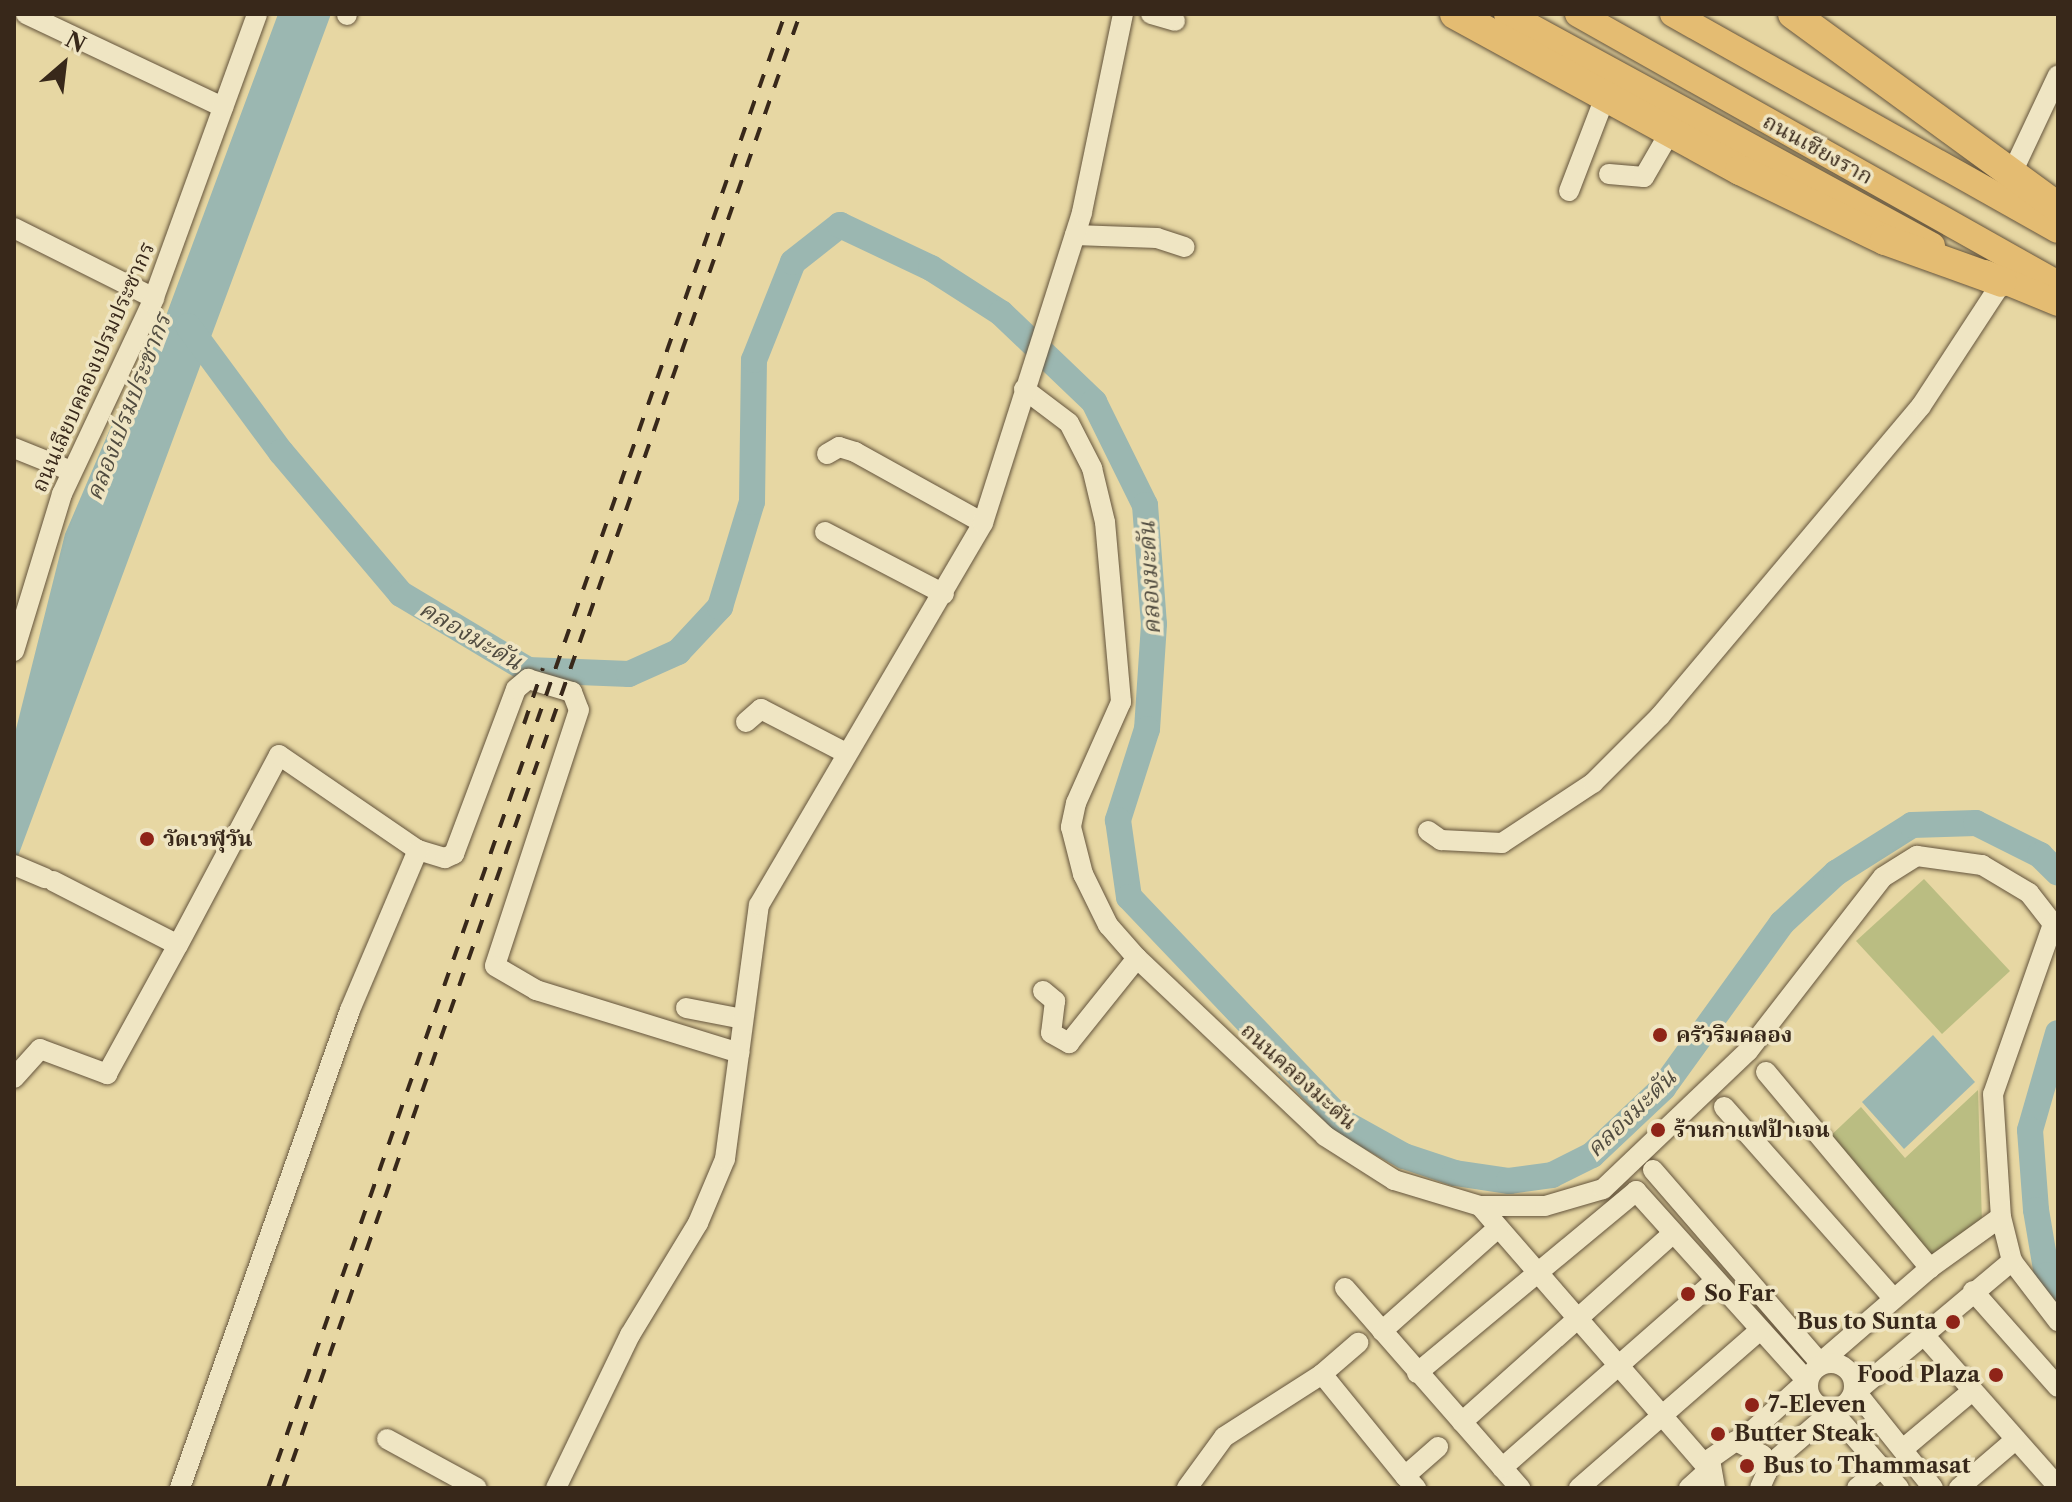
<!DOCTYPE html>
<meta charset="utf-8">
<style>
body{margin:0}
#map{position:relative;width:2072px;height:1502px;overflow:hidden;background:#e7d7a3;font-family:"Libre Caslon Text","Noto Serif Thai",serif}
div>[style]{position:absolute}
.green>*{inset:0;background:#babd82}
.water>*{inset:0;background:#9bb7b1}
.river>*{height:26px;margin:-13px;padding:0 13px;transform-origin:13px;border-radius:13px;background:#9bb7b1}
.roads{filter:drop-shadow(0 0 2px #64543c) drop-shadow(0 0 2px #64543c)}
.minor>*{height:20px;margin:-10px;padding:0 10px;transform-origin:10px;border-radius:10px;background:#efe5c3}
.minor>.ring{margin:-10px;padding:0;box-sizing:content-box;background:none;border:20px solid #efe5c3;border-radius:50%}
.major>*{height:26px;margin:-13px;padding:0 13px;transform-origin:13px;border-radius:13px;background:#e4bc72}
.highway>*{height:30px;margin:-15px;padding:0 15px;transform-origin:15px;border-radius:15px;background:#e4bc72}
.rail>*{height:4px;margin-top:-2px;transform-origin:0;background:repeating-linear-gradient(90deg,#38281a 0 14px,transparent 0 28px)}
.dots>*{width:22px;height:22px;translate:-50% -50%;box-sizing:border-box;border:4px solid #efe5c3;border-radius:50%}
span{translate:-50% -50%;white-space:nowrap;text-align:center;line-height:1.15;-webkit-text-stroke:7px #efe5c3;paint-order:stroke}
.street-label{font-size:22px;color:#38281a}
.poi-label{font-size:22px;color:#38281a;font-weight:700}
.left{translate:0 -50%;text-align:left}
.right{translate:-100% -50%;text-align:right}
.water-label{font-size:24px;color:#514c40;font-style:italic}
.frame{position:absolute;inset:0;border:16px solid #38281a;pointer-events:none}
.north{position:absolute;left:24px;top:24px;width:80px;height:80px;-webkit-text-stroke:6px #efe5c3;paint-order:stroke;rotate:28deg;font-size:22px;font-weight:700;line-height:32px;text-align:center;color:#38281a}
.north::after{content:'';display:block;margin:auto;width:28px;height:36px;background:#38281a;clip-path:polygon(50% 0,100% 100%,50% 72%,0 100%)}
</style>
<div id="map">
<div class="green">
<div style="clip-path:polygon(1924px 879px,2010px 971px,1942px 1034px,1856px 941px)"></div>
<div style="clip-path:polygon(1978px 1090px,1982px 1223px,1928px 1261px,1826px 1140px,1861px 1107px,1905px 1158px)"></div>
</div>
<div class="water">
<div style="clip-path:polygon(278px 14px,331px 14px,14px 867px,14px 737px,65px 534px,119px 408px,157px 340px)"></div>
<div style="clip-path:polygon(1933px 1035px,1975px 1082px,1904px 1149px,1862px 1102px)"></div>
</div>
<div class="river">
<div style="left:188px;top:326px;width:157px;rotate:53.6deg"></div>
<div style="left:281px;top:452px;width:186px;rotate:49.8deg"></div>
<div style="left:401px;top:594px;width:148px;rotate:30.9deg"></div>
<div style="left:528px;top:670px;width:101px;rotate:2.3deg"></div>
<div style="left:629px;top:674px;width:54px;rotate:-24.2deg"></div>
<div style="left:678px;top:652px;width:62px;rotate:-47deg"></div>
<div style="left:720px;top:607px;width:110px;rotate:-73.1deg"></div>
<div style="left:752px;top:502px;width:142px;rotate:-89.2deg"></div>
<div style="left:754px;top:360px;width:105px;rotate:-68.3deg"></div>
<div style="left:793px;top:262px;width:60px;rotate:-38.2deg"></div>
<div style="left:840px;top:225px;width:101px;rotate:25.3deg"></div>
<div style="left:931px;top:268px;width:83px;rotate:32.7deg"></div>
<div style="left:1001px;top:313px;width:129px;rotate:43.7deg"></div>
<div style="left:1094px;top:402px;width:115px;rotate:63.7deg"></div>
<div style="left:1145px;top:505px;width:119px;rotate:85.7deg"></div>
<div style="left:1154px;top:624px;width:105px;rotate:93.8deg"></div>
<div style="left:1147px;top:729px;width:96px;rotate:107.7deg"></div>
<div style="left:1118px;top:820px;width:78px;rotate:81.9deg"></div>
<div style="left:1129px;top:897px;width:311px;rotate:46.4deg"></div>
<div style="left:1343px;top:1122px;width:70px;rotate:29.1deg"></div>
<div style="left:1404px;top:1156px;width:54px;rotate:18.4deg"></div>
<div style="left:1455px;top:1173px;width:55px;rotate:8.4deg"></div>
<div style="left:1509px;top:1181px;width:43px;rotate:-7.9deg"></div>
<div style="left:1552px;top:1175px;width:45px;rotate:-26.6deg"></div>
<div style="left:1592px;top:1155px;width:98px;rotate:-43.3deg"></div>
<div style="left:1663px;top:1088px;width:203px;rotate:-54.2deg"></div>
<div style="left:1782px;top:923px;width:74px;rotate:-42.8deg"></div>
<div style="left:1836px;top:873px;width:90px;rotate:-32.3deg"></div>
<div style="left:1912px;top:825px;width:64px;rotate:-1.8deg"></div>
<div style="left:1976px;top:823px;width:72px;rotate:26.6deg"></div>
<div style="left:2040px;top:855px;width:25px;rotate:45deg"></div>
<div style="left:2058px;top:1033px;width:101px;rotate:106.1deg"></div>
<div style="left:2030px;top:1130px;width:80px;rotate:85.7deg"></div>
<div style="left:2036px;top:1210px;width:66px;rotate:80.4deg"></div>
<div style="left:2047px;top:1275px;width:19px;rotate:55deg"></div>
</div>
<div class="roads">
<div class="minor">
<div style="left:26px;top:14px;width:218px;rotate:25.3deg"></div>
<div style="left:1151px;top:14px;width:25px;rotate:16deg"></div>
<div style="left:347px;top:15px;width:1px;rotate:-90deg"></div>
<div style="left:1609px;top:174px;width:35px;rotate:5deg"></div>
<div style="left:1644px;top:177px;width:52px;rotate:-60deg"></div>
<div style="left:2011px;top:175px;width:110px;rotate:-64.8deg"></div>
<div style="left:1569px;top:191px;width:101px;rotate:-69deg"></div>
<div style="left:14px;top:228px;width:157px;rotate:26.6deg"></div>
<div style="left:1075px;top:235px;width:82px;rotate:2.1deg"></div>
<div style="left:1157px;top:238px;width:29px;rotate:18deg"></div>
<div style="left:1024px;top:389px;width:56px;rotate:37.1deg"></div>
<div style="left:1069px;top:423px;width:51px;rotate:62.9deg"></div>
<div style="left:1092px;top:468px;width:56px;rotate:76.5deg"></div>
<div style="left:1105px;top:522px;width:181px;rotate:84.9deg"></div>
<div style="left:1121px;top:702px;width:111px;rotate:114deg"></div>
<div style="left:1076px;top:803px;width:25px;rotate:102deg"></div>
<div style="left:1071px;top:827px;width:49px;rotate:75.7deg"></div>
<div style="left:1083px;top:874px;width:57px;rotate:63.9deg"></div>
<div style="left:1108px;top:925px;width:44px;rotate:48.7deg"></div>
<div style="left:1137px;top:958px;width:259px;rotate:43.4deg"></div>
<div style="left:1325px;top:1136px;width:82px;rotate:32.5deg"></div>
<div style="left:1394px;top:1180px;width:90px;rotate:16.8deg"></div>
<div style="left:1480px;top:1206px;width:65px"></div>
<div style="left:1545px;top:1206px;width:60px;rotate:-16.3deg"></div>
<div style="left:1603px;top:1189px;width:200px;rotate:-43.6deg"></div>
<div style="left:1748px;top:1051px;width:220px;rotate:-52.2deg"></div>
<div style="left:1883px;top:877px;width:40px;rotate:-32deg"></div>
<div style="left:1917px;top:856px;width:66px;rotate:7.9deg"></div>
<div style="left:1982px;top:865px;width:55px;rotate:30.8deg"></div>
<div style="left:2029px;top:893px;width:39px;rotate:52deg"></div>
<div style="left:2053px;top:924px;width:180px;rotate:109.4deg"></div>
<div style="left:1993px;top:1094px;width:123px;rotate:86.3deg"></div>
<div style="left:2001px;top:1217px;width:45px;rotate:76deg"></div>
<div style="left:2012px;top:1261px;width:76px;rotate:52.5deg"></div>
<div style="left:14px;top:448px;width:61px;rotate:22deg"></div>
<div style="left:827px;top:454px;width:14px;rotate:-30deg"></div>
<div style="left:839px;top:447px;width:17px;rotate:17deg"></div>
<div style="left:855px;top:452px;width:146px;rotate:29deg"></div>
<div style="left:825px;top:532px;width:134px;rotate:27.5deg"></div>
<div style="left:14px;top:651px;width:164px;rotate:-73deg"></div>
<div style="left:62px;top:494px;width:211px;rotate:-64.8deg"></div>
<div style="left:152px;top:303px;width:307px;rotate:-70deg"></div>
<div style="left:746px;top:722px;width:20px;rotate:-41deg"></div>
<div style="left:761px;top:709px;width:96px;rotate:27.4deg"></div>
<div style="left:1428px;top:831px;width:16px;rotate:35deg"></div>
<div style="left:1441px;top:840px;width:61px;rotate:2.8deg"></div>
<div style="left:1502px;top:843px;width:109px;rotate:-33.4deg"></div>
<div style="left:1593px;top:783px;width:95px;rotate:-45deg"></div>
<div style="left:1660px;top:716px;width:405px;rotate:-49.9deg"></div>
<div style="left:1921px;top:406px;width:148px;rotate:-56.8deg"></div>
<div style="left:14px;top:865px;width:34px;rotate:23deg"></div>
<div style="left:53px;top:881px;width:140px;rotate:27.1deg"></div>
<div style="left:178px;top:945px;width:215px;rotate:-62deg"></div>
<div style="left:279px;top:755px;width:168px;rotate:34.4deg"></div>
<div style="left:418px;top:850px;width:28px;rotate:17deg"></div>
<div style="left:445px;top:858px;width:10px;rotate:-24deg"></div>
<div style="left:454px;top:854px;width:176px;rotate:-69.4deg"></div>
<div style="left:516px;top:689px;width:16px;rotate:-40deg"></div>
<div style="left:528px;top:679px;width:46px;rotate:16.5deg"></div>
<div style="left:572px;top:692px;width:19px;rotate:69deg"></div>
<div style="left:579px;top:710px;width:269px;rotate:108.2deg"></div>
<div style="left:495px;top:966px;width:48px;rotate:30.3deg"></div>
<div style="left:536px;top:990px;width:213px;rotate:17.2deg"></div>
<div style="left:1043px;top:991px;width:16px;rotate:40deg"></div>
<div style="left:1055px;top:1001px;width:32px;rotate:97deg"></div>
<div style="left:1051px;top:1033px;width:21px;rotate:29deg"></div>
<div style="left:1069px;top:1043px;width:109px;rotate:-51.3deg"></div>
<div style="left:686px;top:1008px;width:58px;rotate:10.9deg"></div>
<div style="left:1766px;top:1072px;width:256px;rotate:50.1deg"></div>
<div style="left:14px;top:1078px;width:39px;rotate:-48deg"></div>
<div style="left:40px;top:1049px;width:72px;rotate:20.5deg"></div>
<div style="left:107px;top:1074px;width:147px;rotate:-61.2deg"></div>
<div style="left:1724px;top:1107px;width:256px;rotate:48.5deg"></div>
<div style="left:1653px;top:1170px;width:255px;rotate:49.1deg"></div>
<div style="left:1820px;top:1363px;width:145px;rotate:-40.8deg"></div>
<div style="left:1930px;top:1268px;width:87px;rotate:-35.7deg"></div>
<div style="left:1480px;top:1206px;width:347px;rotate:49deg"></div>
<div style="left:1345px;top:1288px;width:266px;rotate:48.8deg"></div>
<div style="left:1973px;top:1291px;width:128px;rotate:48.5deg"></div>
<div style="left:1382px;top:1331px;width:155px;rotate:-41.6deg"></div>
<div style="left:1923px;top:1334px;width:199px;rotate:48.5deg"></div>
<div class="ring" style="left:1808px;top:1363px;width:26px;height:26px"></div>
<div style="left:1417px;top:1373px;width:285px;rotate:-39.7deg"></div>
<div style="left:1636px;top:1191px;width:256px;rotate:48deg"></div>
<div style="left:1807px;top:1381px;width:89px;rotate:137.7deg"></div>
<div style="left:1322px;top:1374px;width:48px;rotate:-40.7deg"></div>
<div style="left:1462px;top:1422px;width:282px;rotate:-41.8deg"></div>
<div style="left:387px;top:1439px;width:102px;rotate:28.6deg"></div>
<div style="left:1903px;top:1449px;width:90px;rotate:-40deg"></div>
<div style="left:1502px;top:1468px;width:283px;rotate:-41.3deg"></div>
<div style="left:1766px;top:1468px;width:87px;rotate:-40.8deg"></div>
<div style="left:1832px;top:1411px;width:102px;rotate:49deg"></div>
<div style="left:180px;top:1488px;width:507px;rotate:-70.42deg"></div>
<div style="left:350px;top:1010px;width:174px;rotate:-67deg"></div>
<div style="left:556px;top:1488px;width:170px;rotate:-64.2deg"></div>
<div style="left:630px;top:1335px;width:131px;rotate:-58.7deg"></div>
<div style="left:698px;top:1223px;width:69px;rotate:-67.1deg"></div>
<div style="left:725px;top:1159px;width:256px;rotate:-82.4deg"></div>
<div style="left:759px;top:905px;width:443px;rotate:-59.6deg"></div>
<div style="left:983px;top:523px;width:326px;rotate:-72.3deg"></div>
<div style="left:1082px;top:212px;width:202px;rotate:-78.3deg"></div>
<div style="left:1187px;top:1488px;width:63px;rotate:-54deg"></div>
<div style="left:1224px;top:1437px;width:117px;rotate:-32.7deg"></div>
<div style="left:1322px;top:1374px;width:132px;rotate:50.9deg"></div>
<div style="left:1416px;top:1488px;width:16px;rotate:-133deg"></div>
<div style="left:1405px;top:1476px;width:44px;rotate:-41.3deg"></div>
<div style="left:1579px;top:1488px;width:240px;rotate:-41.1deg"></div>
<div style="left:1689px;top:1488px;width:25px;rotate:-42deg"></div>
<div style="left:1715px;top:1488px;width:29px;rotate:-100deg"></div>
<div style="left:1710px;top:1459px;width:32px;rotate:-35deg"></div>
<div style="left:1736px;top:1441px;width:30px;rotate:28deg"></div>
<div style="left:1762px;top:1455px;width:18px;rotate:74deg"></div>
<div style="left:1767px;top:1472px;width:17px;rotate:114deg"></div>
<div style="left:1857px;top:1488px;width:33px;rotate:-40deg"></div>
<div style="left:1933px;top:1488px;width:123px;rotate:-128.7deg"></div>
<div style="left:1856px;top:1392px;width:204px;rotate:-40deg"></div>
<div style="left:1959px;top:1488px;width:74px;rotate:-40.6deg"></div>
</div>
<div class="major">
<div style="left:1507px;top:14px;width:484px;rotate:28.6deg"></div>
<div style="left:1578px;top:14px;width:551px;rotate:29.36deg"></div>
<div style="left:1673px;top:14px;width:441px;rotate:29.3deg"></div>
<div style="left:1985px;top:273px;width:79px;rotate:22.3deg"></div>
</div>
<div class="highway">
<div style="left:1455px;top:14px;width:325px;rotate:28.7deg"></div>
<div style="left:1740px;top:170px;width:161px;rotate:25.8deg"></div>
<div style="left:1885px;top:240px;width:124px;rotate:19.7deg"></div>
<div style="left:1793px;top:14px;width:328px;rotate:36.1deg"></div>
</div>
</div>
<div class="rail">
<div style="left:524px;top:724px;width:59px;rotate:-71.3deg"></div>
<div style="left:268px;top:1488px;width:1562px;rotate:-70.67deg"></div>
<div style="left:283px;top:1488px;width:1562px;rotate:-70.67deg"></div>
</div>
<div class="dots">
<div style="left:147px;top:839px;background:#8f2418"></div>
<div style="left:1660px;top:1035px;background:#8f2418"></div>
<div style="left:1658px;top:1130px;background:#8f2418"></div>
<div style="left:1688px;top:1294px;background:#8f2418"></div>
<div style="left:1953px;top:1322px;background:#8f2418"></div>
<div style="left:1996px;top:1375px;background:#8f2418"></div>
<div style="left:1752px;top:1405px;background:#8f2418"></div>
<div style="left:1718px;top:1434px;background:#8f2418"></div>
<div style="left:1747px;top:1466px;background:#8f2418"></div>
</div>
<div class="street-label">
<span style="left:1818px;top:149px;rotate:29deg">ถนนเชียงราก</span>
<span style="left:93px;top:367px;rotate:-66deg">ถนนเลียบคลองเปรมประชากร</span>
<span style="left:1299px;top:1076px;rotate:42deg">ถนนคลองมะดัน</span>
</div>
<div class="poi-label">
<span class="left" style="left:163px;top:839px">วัดเวฬุวัน</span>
<span class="left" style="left:1676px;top:1035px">ครัวริมคลอง</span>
<span class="left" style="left:1674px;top:1130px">ร้านกาแฟป้าเจน</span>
<span class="left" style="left:1704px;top:1294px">So Far</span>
<span class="right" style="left:1937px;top:1322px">Bus to Sunta</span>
<span class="right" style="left:1980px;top:1375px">Food Plaza</span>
<span class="left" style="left:1768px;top:1405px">7-Eleven</span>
<span class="left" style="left:1734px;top:1434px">Butter Steak</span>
<span class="left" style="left:1763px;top:1466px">Bus to Thammasat</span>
</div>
<div class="water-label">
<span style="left:128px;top:407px;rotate:-69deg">คลองเปรมประชากร</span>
<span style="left:1149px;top:578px;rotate:-93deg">คลองมะดัน</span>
<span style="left:471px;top:635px;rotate:30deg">คลองมะดัน</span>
<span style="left:1631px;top:1113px;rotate:-44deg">คลองมะดัน</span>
</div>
<div class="frame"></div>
<div class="north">N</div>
</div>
